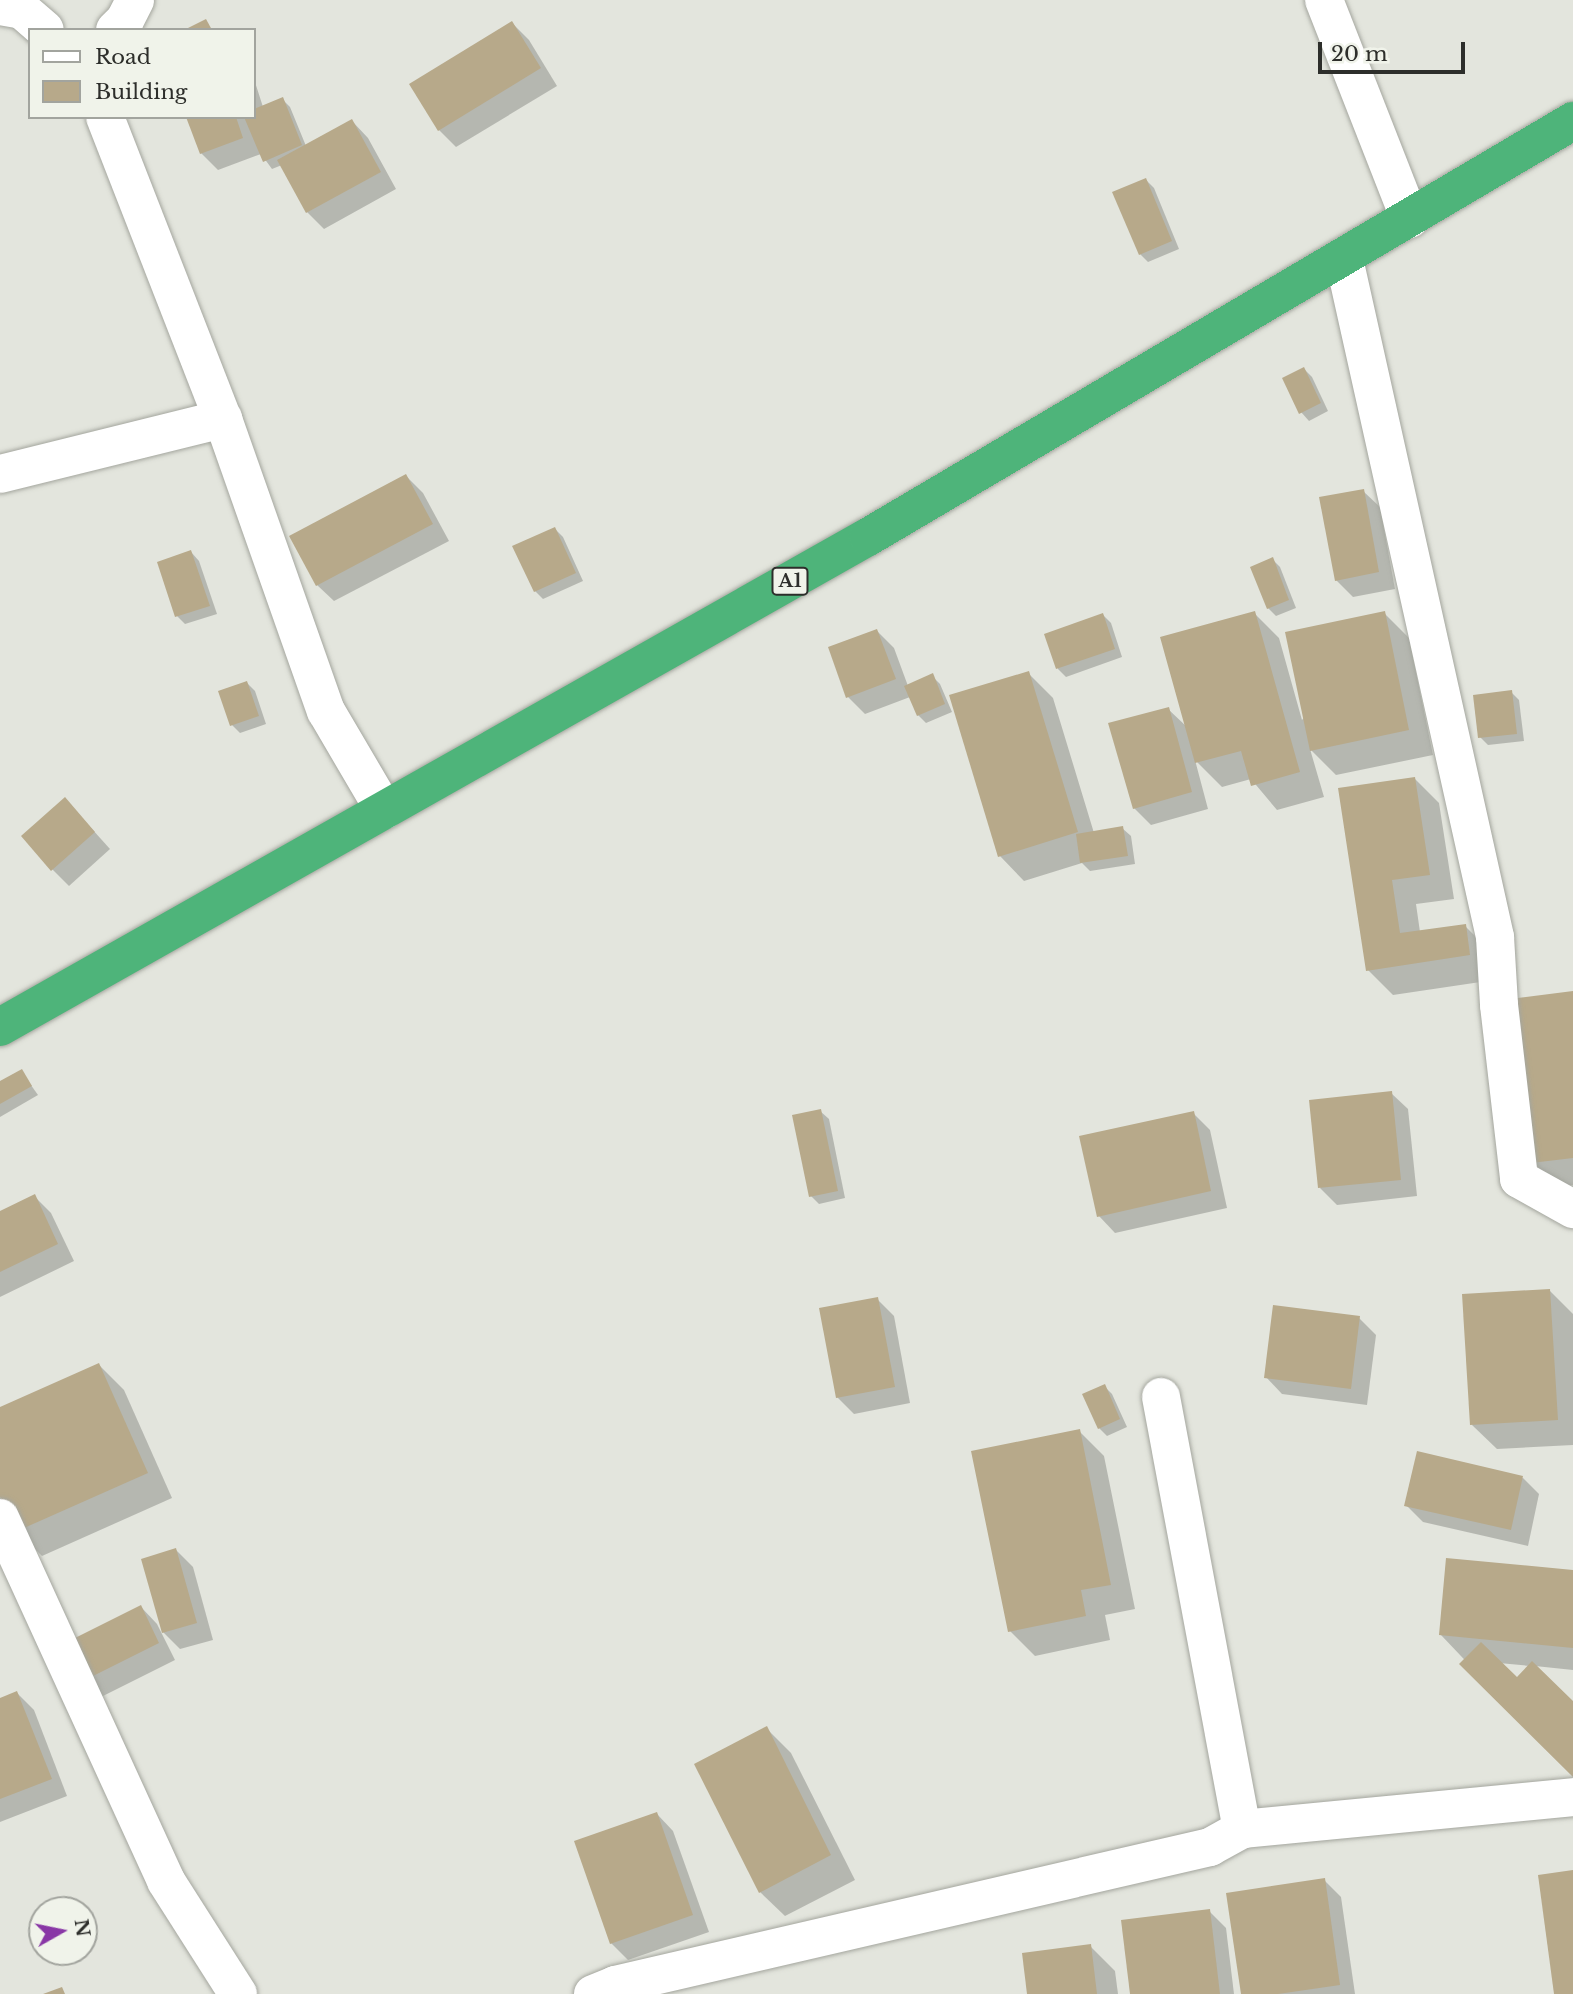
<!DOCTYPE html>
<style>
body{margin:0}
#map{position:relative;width:1573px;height:1994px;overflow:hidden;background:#e3e5dd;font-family:"Libre Baskerville",serif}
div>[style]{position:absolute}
.shadow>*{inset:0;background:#0003}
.building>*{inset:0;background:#b7a98a}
.roads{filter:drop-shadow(0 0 2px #a4a69e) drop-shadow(0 0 2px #a4a69e)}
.minor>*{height:38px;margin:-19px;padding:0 19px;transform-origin:19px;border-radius:19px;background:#fff}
.trunk>*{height:38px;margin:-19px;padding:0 19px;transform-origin:19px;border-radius:19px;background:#4eb47a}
span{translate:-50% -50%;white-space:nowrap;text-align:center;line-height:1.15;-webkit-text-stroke:5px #f0f3ea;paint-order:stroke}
.shield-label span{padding:2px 5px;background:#f0f3ea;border:2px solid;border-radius:5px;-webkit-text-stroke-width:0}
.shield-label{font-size:18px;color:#2d2e2b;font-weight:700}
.legend{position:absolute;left:28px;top:28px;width:228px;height:91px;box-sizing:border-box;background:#f0f3ea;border:2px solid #a2a49e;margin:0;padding:9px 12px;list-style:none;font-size:21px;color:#2d2e2b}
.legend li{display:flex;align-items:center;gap:14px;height:35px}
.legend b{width:35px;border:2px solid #a2a49e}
.north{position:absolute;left:28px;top:1896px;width:70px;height:70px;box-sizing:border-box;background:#f0f3ea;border:2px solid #a2a49e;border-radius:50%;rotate:81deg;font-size:19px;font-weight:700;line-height:28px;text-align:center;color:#2d2e2b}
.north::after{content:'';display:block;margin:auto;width:24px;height:32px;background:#8937a6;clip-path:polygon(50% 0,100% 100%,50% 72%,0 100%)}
.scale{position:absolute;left:1318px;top:42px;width:147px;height:32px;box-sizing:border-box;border:4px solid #2d2e2b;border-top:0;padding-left:9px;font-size:21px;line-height:24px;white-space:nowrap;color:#2d2e2b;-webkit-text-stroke:5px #f0f3ea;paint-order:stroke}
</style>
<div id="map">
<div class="shadow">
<div style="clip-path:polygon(512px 23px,529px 40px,557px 86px,456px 147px,439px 130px,411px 85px)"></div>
<div style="clip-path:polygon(254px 79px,263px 107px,282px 99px,290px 107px,306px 146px,352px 121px,368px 138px,396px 189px,324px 229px,307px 212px,282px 165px,272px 169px,261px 154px,218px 170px,201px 153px,188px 117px,254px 117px)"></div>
<div style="clip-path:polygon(1146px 180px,1154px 188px,1179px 249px,1148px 262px,1140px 254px)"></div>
<div style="clip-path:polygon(1304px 369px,1312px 377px,1328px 411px,1309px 421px,1301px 412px)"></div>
<div style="clip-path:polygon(406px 476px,423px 493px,449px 541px,334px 601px,317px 585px)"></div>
<div style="clip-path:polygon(1363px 491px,1380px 507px,1395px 589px,1353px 597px,1336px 580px)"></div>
<div style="clip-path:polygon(555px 529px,563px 537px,583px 581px,543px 599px,535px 591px)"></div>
<div style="clip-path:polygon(191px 552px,199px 561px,217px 614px,185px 624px,177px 616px)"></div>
<div style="clip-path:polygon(1272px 559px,1280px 567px,1296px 608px,1276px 616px,1268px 608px)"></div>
<div style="clip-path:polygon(1254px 613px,1279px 638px,1302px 720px,1384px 613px,1409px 638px,1433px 755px,1336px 775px,1310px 749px,1324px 797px,1277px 810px,1251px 779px,1222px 787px,1195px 760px,1208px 809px,1151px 825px,1134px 808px,1168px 709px,1187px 727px)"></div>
<div style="clip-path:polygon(1103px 615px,1111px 623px,1122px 657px,1066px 677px,1058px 669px,1046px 636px)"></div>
<div style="clip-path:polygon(877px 631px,894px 648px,908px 686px,932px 676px,940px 684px,952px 712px,926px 723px,918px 715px,910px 697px,865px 714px,848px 697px)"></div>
<div style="clip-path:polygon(1028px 673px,1053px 698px,1094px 833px,1122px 828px,1131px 836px,1135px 864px,1090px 871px,1082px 863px,1024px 881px,1000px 856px)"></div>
<div style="clip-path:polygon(247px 683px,255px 691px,266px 724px,240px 733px,232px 725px)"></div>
<div style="clip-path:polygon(1511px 692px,1519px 700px,1524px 741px,1488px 745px,1480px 737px)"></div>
<div style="clip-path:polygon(1415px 779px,1439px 803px,1454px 899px,1416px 904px,1420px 932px,1465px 926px,1490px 951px,1494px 980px,1393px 995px,1368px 970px)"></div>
<div style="clip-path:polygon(65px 799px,110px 849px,69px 886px,52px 869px)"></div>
<div style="clip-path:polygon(1573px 993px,1573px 1185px,1558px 1187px,1533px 1162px)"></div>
<div style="clip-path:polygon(21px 1071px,38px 1095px,0 1117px,0 1083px)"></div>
<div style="clip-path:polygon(1391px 1093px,1408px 1109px,1417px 1196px,1337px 1205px,1320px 1188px)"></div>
<div style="clip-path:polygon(820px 1111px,829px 1119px,845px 1198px,819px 1204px,811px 1196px)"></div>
<div style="clip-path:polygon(1193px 1113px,1210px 1130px,1227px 1208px,1115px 1233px,1099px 1216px)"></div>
<div style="clip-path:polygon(34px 1196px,51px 1213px,74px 1261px,0 1297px,0 1213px)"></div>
<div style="clip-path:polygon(1550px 1291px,1573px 1314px,1573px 1445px,1497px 1449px,1472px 1425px)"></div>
<div style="clip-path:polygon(877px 1299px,894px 1316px,910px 1403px,854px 1414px,837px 1397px)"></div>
<div style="clip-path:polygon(1359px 1318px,1376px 1335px,1367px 1405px,1282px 1394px,1266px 1377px)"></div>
<div style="clip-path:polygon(99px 1365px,124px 1390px,172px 1498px,42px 1556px,17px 1531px,0 1493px,0 1409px)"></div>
<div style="clip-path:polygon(1104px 1386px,1112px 1394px,1127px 1427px,1107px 1436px,1099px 1428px)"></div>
<div style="clip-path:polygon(1079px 1431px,1104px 1456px,1135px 1609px,1105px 1615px,1110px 1640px,1035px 1656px,1010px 1631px)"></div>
<div style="clip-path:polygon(1523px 1478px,1539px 1494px,1528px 1546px,1423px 1522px,1406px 1505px)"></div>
<div style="clip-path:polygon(176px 1550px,193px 1567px,213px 1640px,180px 1649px,162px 1631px)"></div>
<div style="clip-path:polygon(evenodd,1573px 1572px,1573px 1670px,1535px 1666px,1573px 1703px,1573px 1774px,1441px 1635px,1573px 1572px,1499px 1663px,1530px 1666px,1517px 1680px,1499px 1663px)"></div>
<div style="clip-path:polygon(141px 1607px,157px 1624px,175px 1660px,99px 1698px,82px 1681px)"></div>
<div style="clip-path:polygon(17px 1693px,34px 1710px,67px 1796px,0 1822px,0 1700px)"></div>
<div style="clip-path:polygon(766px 1728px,791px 1753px,855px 1880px,785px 1916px,760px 1892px)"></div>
<div style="clip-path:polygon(657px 1814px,673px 1831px,709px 1932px,628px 1960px,611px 1943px)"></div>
<div style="clip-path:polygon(1324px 1880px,1341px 1897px,1355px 1994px,1242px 1994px)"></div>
<div style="clip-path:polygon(1209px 1911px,1226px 1928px,1234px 1994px,1132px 1994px)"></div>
<div style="clip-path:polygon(1090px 1946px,1115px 1971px,1118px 1994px,1029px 1994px)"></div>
</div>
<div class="building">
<div style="clip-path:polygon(206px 19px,212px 30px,184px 30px)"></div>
<div style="clip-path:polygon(512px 21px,541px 68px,438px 131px,409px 84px)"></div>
<div style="clip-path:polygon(283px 97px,302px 145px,263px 162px,244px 117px,254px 117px,254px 109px)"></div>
<div style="clip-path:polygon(186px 117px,236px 117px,243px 138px,200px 154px)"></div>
<div style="clip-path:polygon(352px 119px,381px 172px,306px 213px,277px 160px)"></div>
<div style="clip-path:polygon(1146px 178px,1172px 241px,1139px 255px,1112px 192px)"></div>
<div style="clip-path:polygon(1304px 367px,1321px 403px,1299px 414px,1282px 378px)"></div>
<div style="clip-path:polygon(406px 474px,433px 524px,316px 586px,289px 536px)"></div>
<div style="clip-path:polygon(1364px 489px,1379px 572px,1335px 581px,1319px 497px)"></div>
<div style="clip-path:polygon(555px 527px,576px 573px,534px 592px,512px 546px)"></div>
<div style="clip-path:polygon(191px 550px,210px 606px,175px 617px,157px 562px)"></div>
<div style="clip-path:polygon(1273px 557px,1289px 600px,1267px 609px,1250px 567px)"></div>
<div style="clip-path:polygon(1255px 611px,1300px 772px,1251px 786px,1241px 751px,1195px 763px,1160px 637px)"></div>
<div style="clip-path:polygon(1385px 611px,1409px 730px,1310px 751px,1285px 632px)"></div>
<div style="clip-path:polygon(1103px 613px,1115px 649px,1056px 669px,1044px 634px)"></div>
<div style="clip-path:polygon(877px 629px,896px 679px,846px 698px,828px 647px)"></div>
<div style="clip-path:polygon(1029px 671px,1078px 832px,998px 857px,949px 695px)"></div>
<div style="clip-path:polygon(933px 673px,945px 704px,917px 716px,904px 686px)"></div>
<div style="clip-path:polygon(247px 681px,259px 716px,230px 726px,218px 691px)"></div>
<div style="clip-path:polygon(1512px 690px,1517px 734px,1478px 738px,1473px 695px)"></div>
<div style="clip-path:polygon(1169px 707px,1192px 792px,1133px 809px,1108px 723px)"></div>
<div style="clip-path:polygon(1415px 777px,1430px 875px,1392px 880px,1400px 933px,1466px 924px,1470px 955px,1366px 971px,1338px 788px)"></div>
<div style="clip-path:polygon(65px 797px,95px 832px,51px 871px,21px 836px)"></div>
<div style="clip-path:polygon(1123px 826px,1128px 856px,1080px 863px,1076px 834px)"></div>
<div style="clip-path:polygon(1573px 991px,1573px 1158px,1531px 1163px,1509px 999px)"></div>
<div style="clip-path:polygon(22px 1069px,32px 1086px,0 1104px,0 1081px)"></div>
<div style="clip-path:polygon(1392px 1091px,1401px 1180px,1318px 1188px,1309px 1100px)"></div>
<div style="clip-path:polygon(821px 1109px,838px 1191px,809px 1197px,792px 1115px)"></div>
<div style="clip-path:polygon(1194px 1111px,1211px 1191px,1097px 1217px,1079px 1136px)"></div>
<div style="clip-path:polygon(35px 1194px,58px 1244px,0 1272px,0 1211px)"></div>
<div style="clip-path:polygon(1550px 1289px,1558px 1420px,1470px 1425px,1462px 1294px)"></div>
<div style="clip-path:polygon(878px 1297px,895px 1387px,836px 1398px,819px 1308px)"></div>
<div style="clip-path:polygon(1273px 1305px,1360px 1316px,1351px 1389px,1264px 1378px)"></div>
<div style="clip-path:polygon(99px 1363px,148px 1473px,15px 1532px,0 1497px,0 1407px)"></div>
<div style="clip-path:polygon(1105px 1384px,1120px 1419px,1098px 1429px,1082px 1394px)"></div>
<div style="clip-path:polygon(1080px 1429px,1111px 1585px,1081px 1590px,1086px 1616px,1008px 1632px,971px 1451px)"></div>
<div style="clip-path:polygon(1417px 1451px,1523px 1476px,1511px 1530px,1404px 1506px)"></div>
<div style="clip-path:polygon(176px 1548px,197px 1623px,162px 1633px,141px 1559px)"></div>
<div style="clip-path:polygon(1446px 1558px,1573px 1570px,1573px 1648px,1439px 1635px)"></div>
<div style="clip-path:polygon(141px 1605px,159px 1643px,81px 1682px,63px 1644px)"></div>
<div style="clip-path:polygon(1481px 1642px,1517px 1677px,1532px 1661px,1573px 1701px,1573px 1777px,1459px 1664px)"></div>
<div style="clip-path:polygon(17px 1691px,52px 1779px,0 1799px,0 1698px)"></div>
<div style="clip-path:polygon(767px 1726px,831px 1855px,759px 1893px,694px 1764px)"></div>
<div style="clip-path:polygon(657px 1812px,693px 1915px,610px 1944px,574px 1841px)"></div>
<div style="clip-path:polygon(1573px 1870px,1573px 1994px,1554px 1994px,1538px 1875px)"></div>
<div style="clip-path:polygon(1325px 1878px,1340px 1985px,1278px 1994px,1241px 1994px,1226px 1893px)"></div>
<div style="clip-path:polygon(1210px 1909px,1220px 1994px,1130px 1994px,1121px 1920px)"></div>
<div style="clip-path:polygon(1091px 1944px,1097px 1994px,1027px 1994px,1022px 1953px)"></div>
<div style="clip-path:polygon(62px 1987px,65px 1994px,43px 1994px)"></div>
</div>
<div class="roads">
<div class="minor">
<div style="left:1324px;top:0;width:235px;rotate:68.6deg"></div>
<div style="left:0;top:6px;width:22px;rotate:10deg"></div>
<div style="left:22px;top:10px;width:30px;rotate:41deg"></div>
<div style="left:115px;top:30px;width:14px;rotate:-45deg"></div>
<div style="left:125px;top:20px;width:22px;rotate:-63deg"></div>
<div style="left:105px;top:117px;width:324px;rotate:68.7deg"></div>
<div style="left:223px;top:419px;width:310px;rotate:70.6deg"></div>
<div style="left:326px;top:711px;width:115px;rotate:59.6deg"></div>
<div style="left:1344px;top:259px;width:695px;rotate:77.44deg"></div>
<div style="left:1495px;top:937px;width:68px;rotate:86.6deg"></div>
<div style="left:1499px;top:1005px;width:175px;rotate:83.4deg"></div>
<div style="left:1519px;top:1179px;width:62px;rotate:29.1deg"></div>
<div style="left:0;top:474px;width:230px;rotate:-13.9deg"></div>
<div style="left:1161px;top:1397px;width:440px;rotate:79.4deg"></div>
<div style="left:0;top:1518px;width:399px;rotate:65.4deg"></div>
<div style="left:166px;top:1881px;width:134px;rotate:57.5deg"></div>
<div style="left:593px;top:1994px;width:24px;rotate:-22deg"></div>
<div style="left:615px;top:1985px;width:611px;rotate:-13.06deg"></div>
<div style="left:1210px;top:1847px;width:37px;rotate:-29deg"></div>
<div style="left:1242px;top:1829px;width:333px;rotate:-5.5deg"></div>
</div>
<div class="trunk">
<div style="left:0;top:1027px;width:997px;rotate:-29.45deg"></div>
<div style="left:868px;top:537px;width:819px;rotate:-30.54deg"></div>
</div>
</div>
<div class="shield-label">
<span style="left:790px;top:581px">A1</span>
</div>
<ul class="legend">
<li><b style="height:9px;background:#fff"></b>Road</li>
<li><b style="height:19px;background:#b7a98a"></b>Building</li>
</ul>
<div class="north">N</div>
<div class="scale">20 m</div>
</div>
